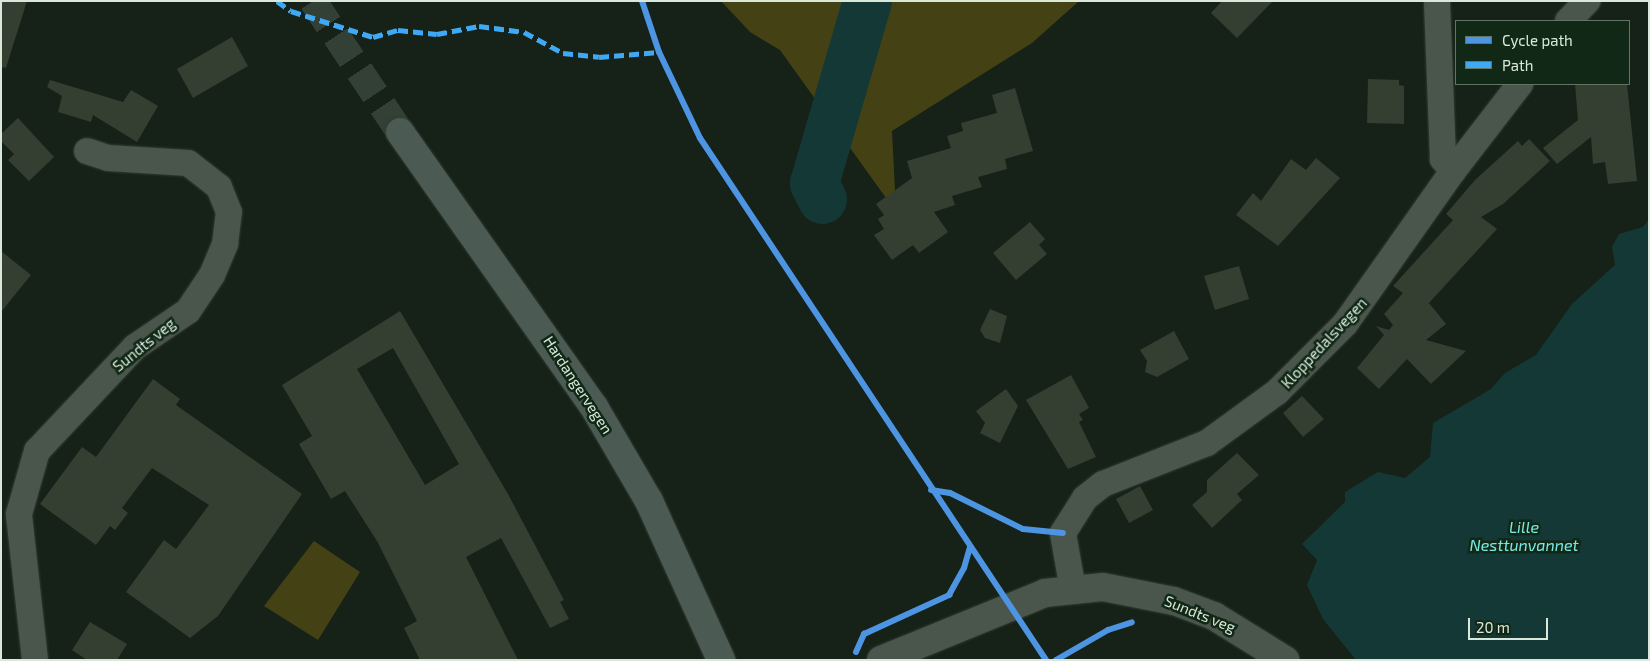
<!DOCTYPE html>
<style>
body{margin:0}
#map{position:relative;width:1650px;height:661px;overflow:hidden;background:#162218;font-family:"Exo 2",sans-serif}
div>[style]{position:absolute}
.green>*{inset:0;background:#444214}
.water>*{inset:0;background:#133836}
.river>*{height:49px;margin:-24.5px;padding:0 24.5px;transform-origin:24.5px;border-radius:24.5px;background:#133836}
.building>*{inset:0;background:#343e31}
.primary-tunnel>*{height:28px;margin-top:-14px;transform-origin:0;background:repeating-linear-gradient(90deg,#334035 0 28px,transparent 0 42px)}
.roads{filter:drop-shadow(0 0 1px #323b33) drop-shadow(0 0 1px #323b33)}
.minor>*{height:26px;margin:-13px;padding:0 13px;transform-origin:13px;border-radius:13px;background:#4a554c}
.tertiary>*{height:28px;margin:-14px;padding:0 14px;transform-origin:14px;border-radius:14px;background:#4a554c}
.primary>*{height:28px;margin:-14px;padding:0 14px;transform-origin:14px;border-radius:14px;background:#4b5b53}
.quiet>*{height:5px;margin-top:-2.5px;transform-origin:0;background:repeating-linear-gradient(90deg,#3fa9f5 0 10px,transparent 0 15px)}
.cycleway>*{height:6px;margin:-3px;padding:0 3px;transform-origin:3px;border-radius:3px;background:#4d94e3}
span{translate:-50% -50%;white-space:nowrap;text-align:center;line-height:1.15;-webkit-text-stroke:5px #102815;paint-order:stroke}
.street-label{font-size:15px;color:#d9e8db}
.water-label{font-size:16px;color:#79e9e6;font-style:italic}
.frame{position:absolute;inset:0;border:2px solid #d9e8db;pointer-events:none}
.legend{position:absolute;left:1455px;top:20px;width:175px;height:65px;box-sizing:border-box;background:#102815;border:1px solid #607564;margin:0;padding:6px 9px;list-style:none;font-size:15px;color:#d9e8db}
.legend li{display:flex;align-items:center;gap:10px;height:25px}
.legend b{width:25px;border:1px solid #607564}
.scale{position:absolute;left:1468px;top:618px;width:80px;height:22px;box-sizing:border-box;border:2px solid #d9e8db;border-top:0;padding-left:6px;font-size:15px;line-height:18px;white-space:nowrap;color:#d9e8db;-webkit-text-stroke:4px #102815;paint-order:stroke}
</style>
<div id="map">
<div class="green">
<div style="clip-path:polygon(721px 1px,1079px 1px,1032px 43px,892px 131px,896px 212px,780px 50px,750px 32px)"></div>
<div style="clip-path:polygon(314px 541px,360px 572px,318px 640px,264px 606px)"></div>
</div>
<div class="water">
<div style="clip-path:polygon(1649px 219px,1649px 660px,1356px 660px,1323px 619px,1307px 585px,1317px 560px,1302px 544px,1345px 502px,1345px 492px,1378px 472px,1405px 478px,1430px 457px,1433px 423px,1491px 389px,1505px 373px,1536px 355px,1572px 304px,1615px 265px,1612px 247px,1619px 234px,1643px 227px)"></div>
</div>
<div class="river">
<div style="left:822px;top:199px;width:18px;rotate:-117deg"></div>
<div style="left:814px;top:183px;width:190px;rotate:-73.8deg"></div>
</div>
<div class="building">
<div style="clip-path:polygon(1px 1px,27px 1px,6px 68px,1px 67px)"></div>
<div style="clip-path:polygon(1222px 1px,1273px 1px,1237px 38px,1211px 13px)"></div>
<div style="clip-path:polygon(232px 37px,248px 66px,193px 98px,177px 69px)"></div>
<div style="clip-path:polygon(1368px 79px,1399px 80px,1399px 85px,1404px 86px,1404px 124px,1367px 123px)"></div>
<div style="clip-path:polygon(50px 80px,123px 102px,131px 90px,158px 106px,137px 142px,93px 115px,91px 122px,58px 112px,62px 96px,47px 87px)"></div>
<div style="clip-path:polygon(1575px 84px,1627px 84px,1637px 181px,1608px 184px,1605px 162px,1593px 164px,1591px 137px,1557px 164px,1543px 148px,1578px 120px)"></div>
<div style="clip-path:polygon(1015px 88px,1033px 151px,1005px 159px,1007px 169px,978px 177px,982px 187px,952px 196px,955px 205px,934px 212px,948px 232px,919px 253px,913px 245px,892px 260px,874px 235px,884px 229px,878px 219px,884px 215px,876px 204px,912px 178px,907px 161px,951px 148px,947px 136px,963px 131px,961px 123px,997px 113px,992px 95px)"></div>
<div style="clip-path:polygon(18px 118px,54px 157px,29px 181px,8px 160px,14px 154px,1px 141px,1px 134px)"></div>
<div style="clip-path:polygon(1529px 139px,1550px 161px,1503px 204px,1481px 217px,1497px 229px,1429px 303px,1446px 324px,1426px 340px,1466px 351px,1431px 384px,1407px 359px,1379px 389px,1357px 368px,1384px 335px,1376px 326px,1389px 330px,1393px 325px,1384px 314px,1403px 293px,1393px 286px,1453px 220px,1446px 214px,1475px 180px,1518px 141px,1522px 146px)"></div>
<div style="clip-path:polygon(1316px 158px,1340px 178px,1278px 246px,1236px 215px,1253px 193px,1261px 201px,1291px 159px,1306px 170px)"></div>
<div style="clip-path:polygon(1030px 222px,1045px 239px,1039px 245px,1047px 254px,1016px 280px,993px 253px)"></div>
<div style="clip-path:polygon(1px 251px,31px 275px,1px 312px)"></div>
<div style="clip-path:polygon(1239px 266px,1249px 299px,1215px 310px,1204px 276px)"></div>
<div style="clip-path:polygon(990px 309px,1007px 316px,1000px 343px,985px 338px,980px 330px)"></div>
<div style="clip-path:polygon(evenodd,400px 311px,508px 494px,564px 600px,560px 602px,569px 619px,550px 628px,501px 538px,466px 557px,518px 660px,420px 660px,404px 628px,417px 621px,377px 541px,345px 491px,331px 499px,299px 444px,312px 436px,282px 385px,400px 311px,393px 348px,459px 464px,425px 485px,357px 369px,393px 348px)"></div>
<div style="clip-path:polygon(1174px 331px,1189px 359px,1157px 377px,1145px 372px,1147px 361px,1140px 350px)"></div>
<div style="clip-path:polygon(1071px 375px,1089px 408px,1079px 414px,1083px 420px,1079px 422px,1096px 457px,1068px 469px,1026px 400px)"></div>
<div style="clip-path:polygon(153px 379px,180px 399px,176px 405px,302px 494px,218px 616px,190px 638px,126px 592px,164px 540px,176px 549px,209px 505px,152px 468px,122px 508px,128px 513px,115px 530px,110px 526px,96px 545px,40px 504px,82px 447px,96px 457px)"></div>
<div style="clip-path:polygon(1006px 389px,1018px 406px,1000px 443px,980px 433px,985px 423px,976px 411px)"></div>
<div style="clip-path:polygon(1302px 396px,1324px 419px,1303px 437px,1283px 413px)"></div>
<div style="clip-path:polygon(1237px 453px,1259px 475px,1237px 494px,1242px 500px,1212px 528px,1192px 505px,1207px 492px,1207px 480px)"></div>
<div style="clip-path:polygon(1140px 486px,1153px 510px,1129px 523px,1116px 499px)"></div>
<div style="clip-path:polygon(90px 622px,127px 644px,117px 660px,87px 660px,72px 650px)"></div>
</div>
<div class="primary-tunnel">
<div style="left:313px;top:1px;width:157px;rotate:56.4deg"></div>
</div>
<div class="roads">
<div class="minor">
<div style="left:1568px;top:21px;width:28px;rotate:-46deg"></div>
<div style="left:1453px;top:171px;width:110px;rotate:-52.4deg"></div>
<div style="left:1073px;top:590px;width:58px;rotate:-100deg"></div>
<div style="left:1063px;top:533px;width:41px;rotate:-57.8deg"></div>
<div style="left:1085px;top:498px;width:23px;rotate:-38deg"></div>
<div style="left:1103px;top:484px;width:112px;rotate:-21.5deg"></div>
<div style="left:1207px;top:443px;width:87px;rotate:-36.1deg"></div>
<div style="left:1277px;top:392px;width:96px;rotate:-45deg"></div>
<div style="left:1345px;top:324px;width:187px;rotate:-54.8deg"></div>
<div style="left:1453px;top:171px;width:16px;rotate:-130deg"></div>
<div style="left:1443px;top:159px;width:158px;rotate:-92.2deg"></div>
<div style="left:35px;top:660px;width:147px;rotate:-96.3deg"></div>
<div style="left:19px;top:514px;width:66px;rotate:-74.1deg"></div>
<div style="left:37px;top:451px;width:143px;rotate:-46.7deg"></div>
<div style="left:135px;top:347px;width:64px;rotate:-34.2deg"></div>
<div style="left:188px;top:311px;width:43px;rotate:-56.3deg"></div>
<div style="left:212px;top:275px;width:34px;rotate:-67deg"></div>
<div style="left:225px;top:244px;width:32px;rotate:-83deg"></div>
<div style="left:229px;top:212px;width:27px;rotate:-112deg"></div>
<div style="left:219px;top:187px;width:39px;rotate:-142deg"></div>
<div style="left:188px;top:163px;width:80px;rotate:-176.4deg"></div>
<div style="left:108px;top:158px;width:22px;rotate:-162deg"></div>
</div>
<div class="tertiary">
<div style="left:881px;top:660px;width:177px;rotate:-22.2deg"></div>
<div style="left:1045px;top:593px;width:58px;rotate:-5.9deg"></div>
<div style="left:1103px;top:587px;width:72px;rotate:11.2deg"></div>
<div style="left:1174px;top:601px;width:43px;rotate:20.6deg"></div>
<div style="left:1214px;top:616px;width:84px;rotate:31.8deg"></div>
</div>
<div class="primary">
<div style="left:400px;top:132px;width:337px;rotate:54.8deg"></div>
<div style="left:594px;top:407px;width:109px;rotate:59.7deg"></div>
<div style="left:649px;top:501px;width:175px;rotate:65.6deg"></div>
</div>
</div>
<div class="quiet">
<div style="left:277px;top:1px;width:17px;rotate:36deg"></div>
<div style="left:291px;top:11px;width:86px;rotate:17.6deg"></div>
<div style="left:373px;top:37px;width:26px;rotate:-16deg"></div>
<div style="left:398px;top:30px;width:39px;rotate:6deg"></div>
<div style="left:437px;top:34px;width:43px;rotate:-10.8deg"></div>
<div style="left:479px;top:26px;width:45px;rotate:7.6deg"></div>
<div style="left:524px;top:32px;width:44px;rotate:28.3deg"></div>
<div style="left:563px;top:53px;width:36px;rotate:6deg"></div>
<div style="left:599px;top:57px;width:60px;rotate:-4.8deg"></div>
</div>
<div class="cycleway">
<div style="left:642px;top:1px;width:54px;rotate:71.6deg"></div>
<div style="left:659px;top:52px;width:95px;rotate:64.5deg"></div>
<div style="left:700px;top:138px;width:626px;rotate:56.46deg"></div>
<div style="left:931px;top:490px;width:19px;rotate:9deg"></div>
<div style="left:950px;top:493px;width:81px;rotate:26.3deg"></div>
<div style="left:1023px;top:529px;width:40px;rotate:5.7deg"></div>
<div style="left:856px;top:652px;width:20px;rotate:-66deg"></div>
<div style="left:864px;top:634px;width:94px;rotate:-24.6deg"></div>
<div style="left:949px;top:595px;width:31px;rotate:-61deg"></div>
<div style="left:964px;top:568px;width:22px;rotate:-74deg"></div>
<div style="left:1056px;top:660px;width:60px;rotate:-30deg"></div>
<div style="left:1108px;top:630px;width:25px;rotate:-18deg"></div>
</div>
<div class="street-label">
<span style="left:1324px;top:343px;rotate:-47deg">Kloppedalsvegen</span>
<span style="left:144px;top:345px;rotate:-39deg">Sundts veg</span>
<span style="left:578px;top:385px;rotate:57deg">Hardangervegen</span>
<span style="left:1200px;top:614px;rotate:22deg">Sundts veg</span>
</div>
<div class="water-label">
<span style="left:1524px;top:536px">Lille<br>Nesttunvannet</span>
</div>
<div class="frame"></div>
<ul class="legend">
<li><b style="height:6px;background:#4d94e3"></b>Cycle path</li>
<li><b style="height:6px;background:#3fa9f5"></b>Path</li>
</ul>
<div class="scale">20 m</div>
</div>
